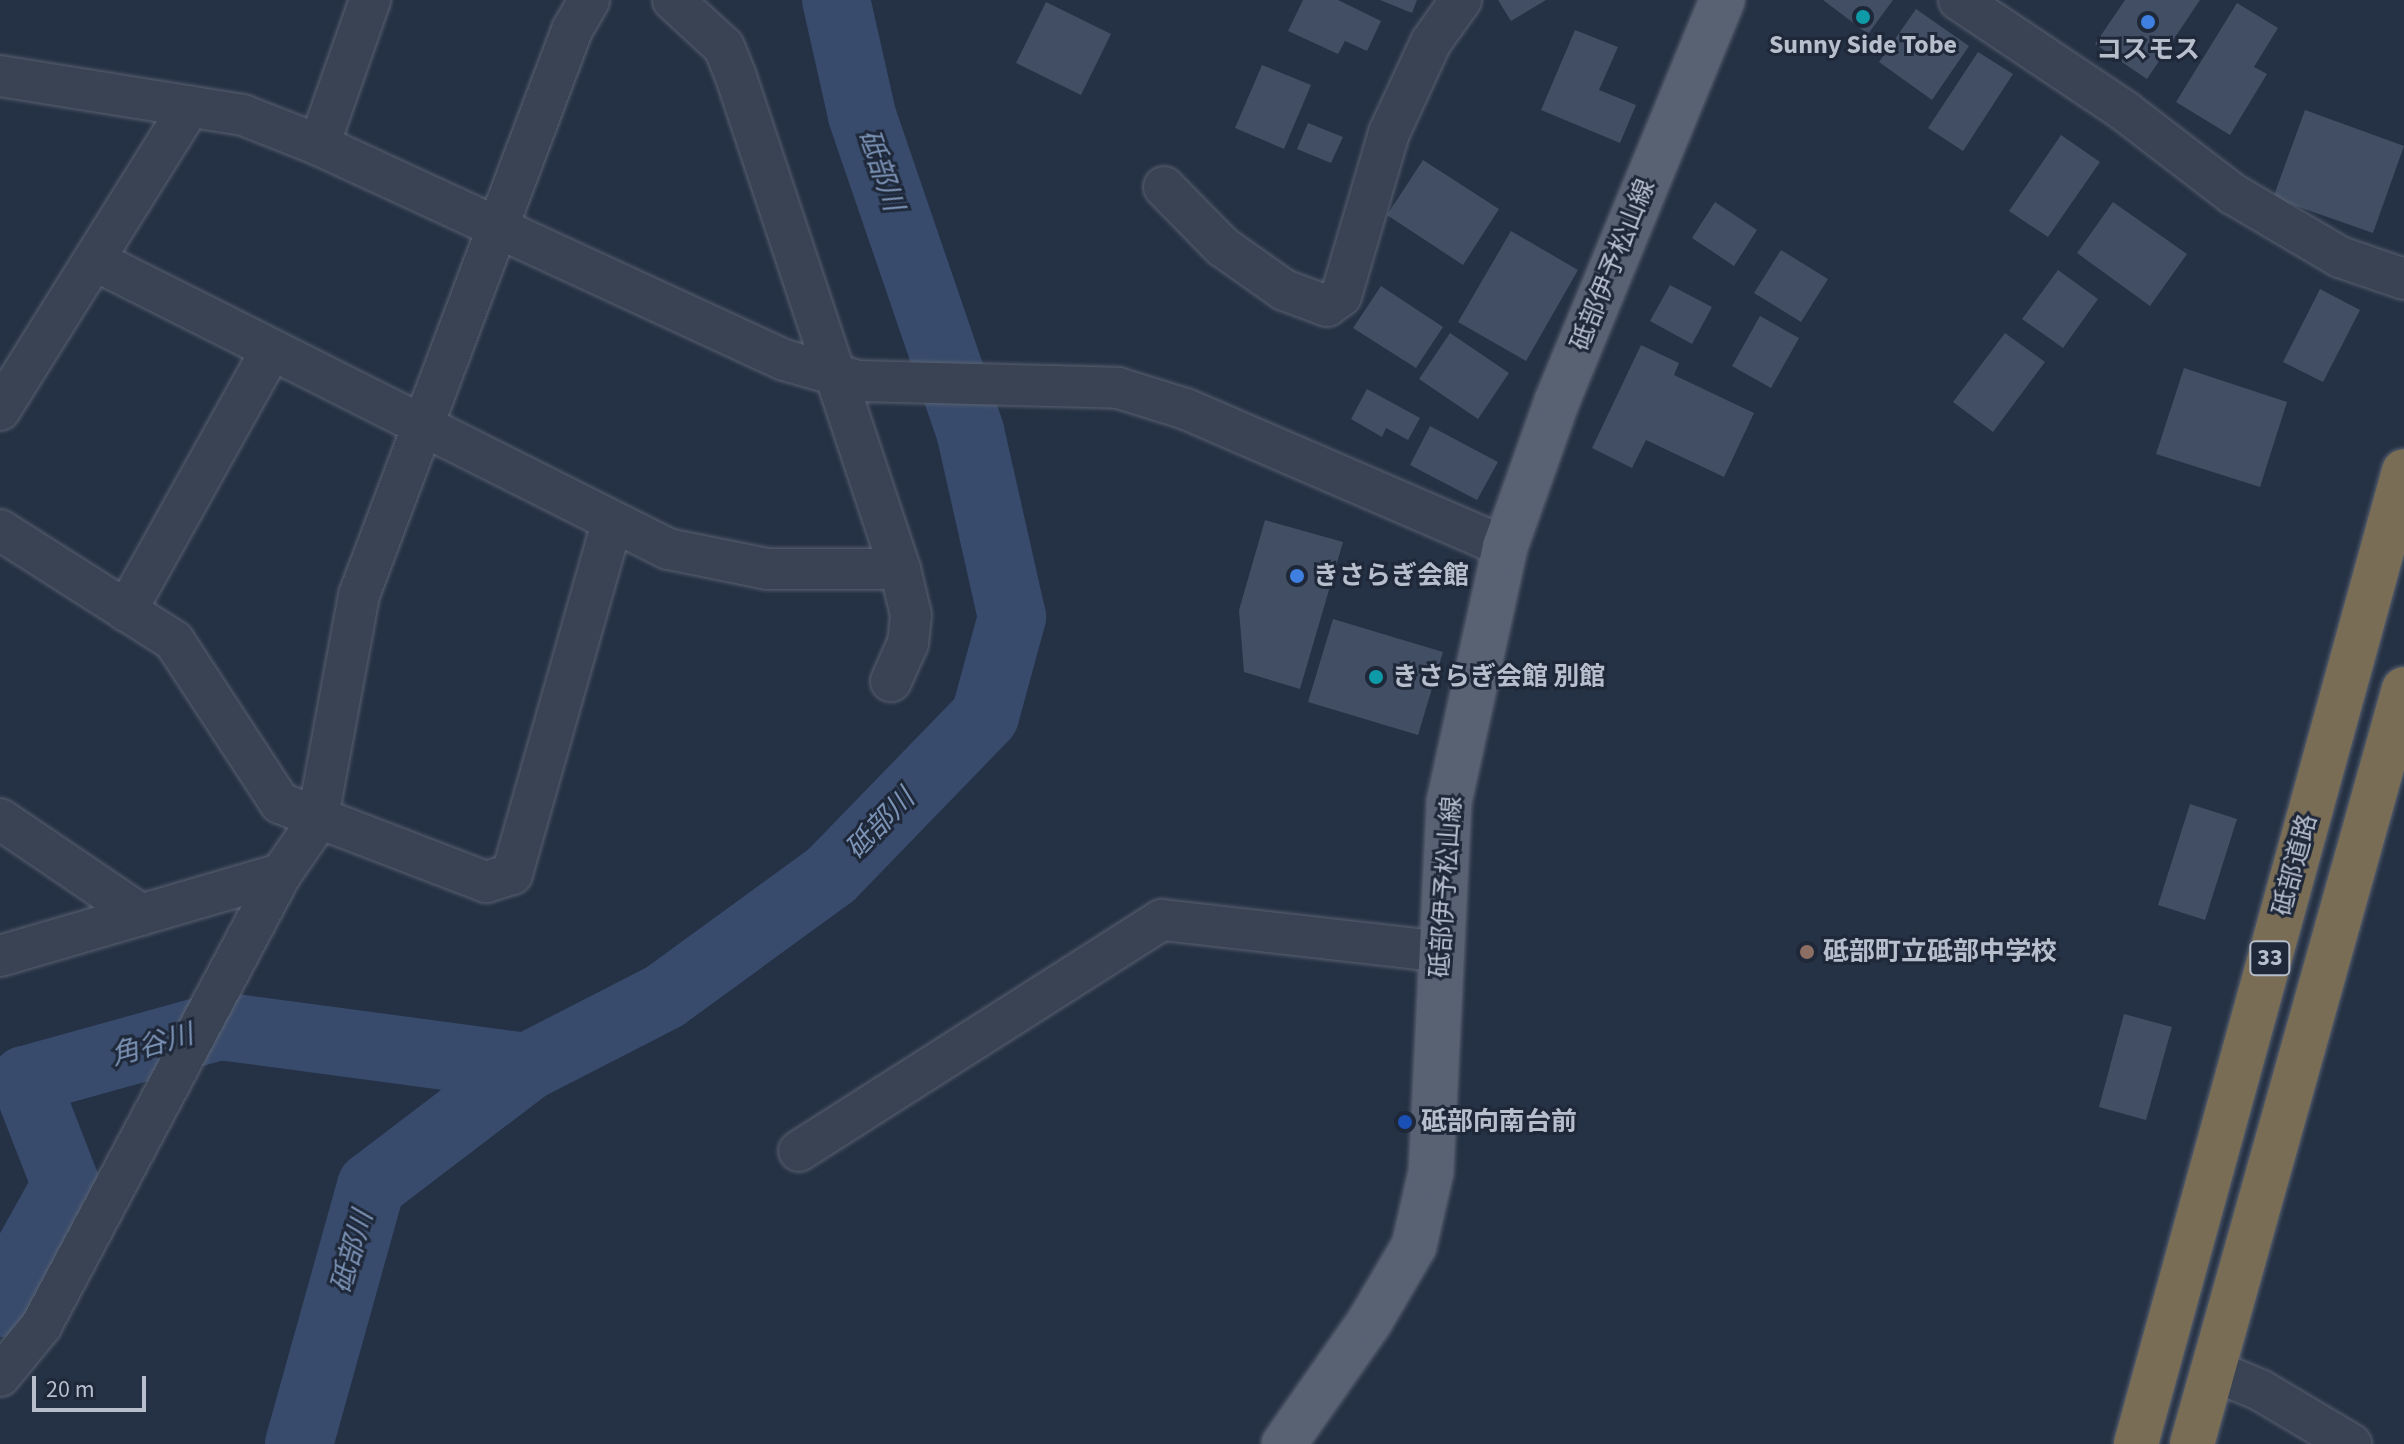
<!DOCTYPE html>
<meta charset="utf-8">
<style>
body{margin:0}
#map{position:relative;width:2404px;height:1444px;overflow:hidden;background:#253144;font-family:"Source Sans 3","Noto Sans JP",sans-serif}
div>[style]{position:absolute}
.river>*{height:68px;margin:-34px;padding:0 34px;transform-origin:34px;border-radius:34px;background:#384b6c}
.building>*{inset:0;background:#424e64}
.roads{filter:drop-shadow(0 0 2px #586171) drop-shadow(0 0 2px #586171)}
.minor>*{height:40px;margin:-20px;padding:0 20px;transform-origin:20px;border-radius:20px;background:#3a4353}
.major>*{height:44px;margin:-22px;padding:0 22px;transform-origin:22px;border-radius:22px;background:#586273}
.highway>*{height:44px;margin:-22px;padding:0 22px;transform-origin:22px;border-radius:22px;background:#7a6d56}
.dots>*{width:22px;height:22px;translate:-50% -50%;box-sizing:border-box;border:4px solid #1e2839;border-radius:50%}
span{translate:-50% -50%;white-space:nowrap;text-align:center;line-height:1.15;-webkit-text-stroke:6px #1e2839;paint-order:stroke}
.shield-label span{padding:2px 6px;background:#1e2839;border:2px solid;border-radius:6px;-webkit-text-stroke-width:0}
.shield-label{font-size:24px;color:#b7bfcd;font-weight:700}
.poi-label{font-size:26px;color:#b7bfcd;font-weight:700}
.left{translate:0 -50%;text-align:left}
.street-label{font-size:26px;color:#b7bfcd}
.water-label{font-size:28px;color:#7c93b6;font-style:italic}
.scale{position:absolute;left:32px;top:1376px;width:114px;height:36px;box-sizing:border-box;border:4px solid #b7bfcd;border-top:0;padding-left:10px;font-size:24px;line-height:28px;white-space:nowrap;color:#b7bfcd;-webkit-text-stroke:6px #1e2839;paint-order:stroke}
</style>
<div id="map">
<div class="river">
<div style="left:0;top:1303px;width:135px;rotate:-60.8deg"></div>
<div style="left:66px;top:1185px;width:113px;rotate:-111.3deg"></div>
<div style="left:25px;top:1080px;width:202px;rotate:-15.5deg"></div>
<div style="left:220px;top:1026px;width:310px;rotate:7.6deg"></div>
<div style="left:299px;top:1444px;width:268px;rotate:-74.4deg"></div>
<div style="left:371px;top:1186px;width:196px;rotate:-37.3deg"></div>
<div style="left:527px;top:1067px;width:155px;rotate:-27.2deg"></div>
<div style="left:665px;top:996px;width:205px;rotate:-36.1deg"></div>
<div style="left:831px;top:875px;width:221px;rotate:-45.9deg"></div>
<div style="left:985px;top:716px;width:103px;rotate:-74.7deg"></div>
<div style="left:1012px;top:617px;width:191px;rotate:-102.7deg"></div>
<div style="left:970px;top:431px;width:334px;rotate:-108.9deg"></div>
<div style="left:862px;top:115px;width:118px;rotate:-102.7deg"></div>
</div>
<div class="building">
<div style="clip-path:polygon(1303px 0,1338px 0,1381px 21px,1367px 51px,1345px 41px,1338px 54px,1288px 31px)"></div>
<div style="clip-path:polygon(1380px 0,1417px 0,1412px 13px)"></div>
<div style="clip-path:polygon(1498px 0,1546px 0,1511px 21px)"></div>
<div style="clip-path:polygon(1823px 0,1893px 0,1868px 34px)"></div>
<div style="clip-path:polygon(2125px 0,2200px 0,2147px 79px,2095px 44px)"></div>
<div style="clip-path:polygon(1046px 2px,1111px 34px,1081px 95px,1016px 63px)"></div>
<div style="clip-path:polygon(2237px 3px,2278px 28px,2254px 67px,2267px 74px,2230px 135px,2176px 102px)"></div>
<div style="clip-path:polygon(1916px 9px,1969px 46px,1932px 100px,1879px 62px)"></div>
<div style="clip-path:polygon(1575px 30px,1618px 47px,1599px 90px,1636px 105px,1620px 143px,1541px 110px)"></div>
<div style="clip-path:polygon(1978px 52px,2013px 74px,1963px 151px,1928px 128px)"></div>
<div style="clip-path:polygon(1262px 65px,1311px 85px,1284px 149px,1235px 128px)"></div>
<div style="clip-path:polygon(2305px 110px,2404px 146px,2373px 233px,2273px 198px)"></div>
<div style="clip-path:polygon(1308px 123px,1343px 137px,1331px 163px,1297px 149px)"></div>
<div style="clip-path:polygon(2061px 135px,2100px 162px,2048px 237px,2009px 211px)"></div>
<div style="clip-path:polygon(1423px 160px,1499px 209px,1463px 265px,1387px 215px)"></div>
<div style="clip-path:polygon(1715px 202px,1757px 230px,1734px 266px,1692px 238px)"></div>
<div style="clip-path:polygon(2113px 202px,2187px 254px,2150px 306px,2077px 253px)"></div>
<div style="clip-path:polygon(1511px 231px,1578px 270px,1526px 361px,1458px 322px)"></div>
<div style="clip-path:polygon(1781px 250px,1828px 279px,1801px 322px,1754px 293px)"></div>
<div style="clip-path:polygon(2058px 270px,2098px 299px,2063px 348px,2022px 319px)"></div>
<div style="clip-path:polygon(1670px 285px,1712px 307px,1692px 344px,1650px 321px)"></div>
<div style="clip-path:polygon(1381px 286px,1443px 327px,1416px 368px,1353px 328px)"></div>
<div style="clip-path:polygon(2320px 289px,2360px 310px,2323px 382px,2283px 362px)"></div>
<div style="clip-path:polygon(1760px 316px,1799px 338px,1771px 388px,1732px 366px)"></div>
<div style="clip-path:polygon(1450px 333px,1509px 373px,1478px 419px,1419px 379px)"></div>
<div style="clip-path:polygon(2005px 333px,2045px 362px,1993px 432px,1953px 402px)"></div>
<div style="clip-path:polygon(1641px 345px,1679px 363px,1674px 375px,1754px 413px,1724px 477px,1646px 440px,1632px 468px,1592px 448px)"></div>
<div style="clip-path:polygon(2184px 368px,2287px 402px,2260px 487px,2156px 454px)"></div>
<div style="clip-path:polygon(1367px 389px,1420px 418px,1408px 440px,1386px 428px,1382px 437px,1351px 419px)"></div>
<div style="clip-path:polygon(1430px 426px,1498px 462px,1477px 500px,1410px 465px)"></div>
<div style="clip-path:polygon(1265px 520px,1343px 542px,1300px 689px,1244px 672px,1239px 610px)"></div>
<div style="clip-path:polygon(1333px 619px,1443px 652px,1418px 735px,1308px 702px)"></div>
<div style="clip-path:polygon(2190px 804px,2237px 819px,2205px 920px,2158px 905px)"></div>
<div style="clip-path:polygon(2124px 1014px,2172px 1027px,2146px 1120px,2099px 1107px)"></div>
</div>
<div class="roads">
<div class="minor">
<div style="left:673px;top:0;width:69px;rotate:42.7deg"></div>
<div style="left:724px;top:47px;width:32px;rotate:68deg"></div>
<div style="left:736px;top:77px;width:519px;rotate:71.57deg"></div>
<div style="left:900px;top:569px;width:47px;rotate:76.6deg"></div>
<div style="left:911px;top:615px;width:28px;rotate:96deg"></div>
<div style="left:908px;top:643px;width:42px;rotate:114.1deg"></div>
<div style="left:1959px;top:0;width:201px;rotate:33.8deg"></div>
<div style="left:2126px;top:112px;width:135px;rotate:37.5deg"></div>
<div style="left:2233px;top:194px;width:124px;rotate:30.5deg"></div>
<div style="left:2340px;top:257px;width:68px;rotate:19deg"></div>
<div style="left:0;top:76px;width:246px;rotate:9.1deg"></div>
<div style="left:243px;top:115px;width:82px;rotate:21.5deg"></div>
<div style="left:319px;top:145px;width:512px;rotate:24.81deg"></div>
<div style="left:784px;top:360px;width:77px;rotate:15.8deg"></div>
<div style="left:858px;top:381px;width:260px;rotate:1.5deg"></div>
<div style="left:1118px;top:388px;width:71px;rotate:17.2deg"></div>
<div style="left:1186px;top:409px;width:348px;rotate:23.4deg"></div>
<div style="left:319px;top:145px;width:154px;rotate:-70.6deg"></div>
<div style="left:1164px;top:187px;width:84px;rotate:45.5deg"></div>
<div style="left:1223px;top:247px;width:75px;rotate:35.2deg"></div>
<div style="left:1284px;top:290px;width:46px;rotate:20.4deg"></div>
<div style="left:1327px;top:306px;width:17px;rotate:-36deg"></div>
<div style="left:1341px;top:296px;width:170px;rotate:-73.6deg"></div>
<div style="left:1389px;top:133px;width:100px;rotate:-65.2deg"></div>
<div style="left:1431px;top:42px;width:52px;rotate:-54.5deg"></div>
<div style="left:94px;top:260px;width:643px;rotate:26.72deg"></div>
<div style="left:668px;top:549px;width:101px;rotate:11.4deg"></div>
<div style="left:767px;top:569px;width:133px"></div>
<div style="left:0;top:410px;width:358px;rotate:-58deg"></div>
<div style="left:0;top:530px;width:206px;rotate:32.5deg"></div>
<div style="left:174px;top:641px;width:194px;rotate:56.8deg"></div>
<div style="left:280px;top:803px;width:221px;rotate:21deg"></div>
<div style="left:486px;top:882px;width:27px;rotate:-17deg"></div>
<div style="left:512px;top:874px;width:366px;rotate:-74.1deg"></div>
<div style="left:126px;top:611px;width:299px;rotate:-60.9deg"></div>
<div style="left:0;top:819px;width:171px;rotate:34.2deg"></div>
<div style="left:0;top:956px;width:293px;rotate:-16.3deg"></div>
<div style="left:799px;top:1151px;width:430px;rotate:-32.5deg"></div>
<div style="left:1162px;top:920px;width:282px;rotate:6.5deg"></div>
<div style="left:2212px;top:1370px;width:52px;rotate:22.6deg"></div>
<div style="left:2260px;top:1390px;width:106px;rotate:30.7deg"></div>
<div style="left:0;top:1376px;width:65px;rotate:-50.6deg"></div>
<div style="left:41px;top:1326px;width:512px;rotate:-62.03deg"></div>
<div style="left:281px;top:874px;width:63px;rotate:-55.3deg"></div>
<div style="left:317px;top:822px;width:231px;rotate:-79.5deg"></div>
<div style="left:359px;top:595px;width:604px;rotate:-69.34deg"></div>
<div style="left:572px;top:30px;width:34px;rotate:-60deg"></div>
</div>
<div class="major">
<div style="left:1284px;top:1444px;width:150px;rotate:-55deg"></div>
<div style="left:1370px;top:1321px;width:87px;rotate:-59.6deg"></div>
<div style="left:1414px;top:1246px;width:76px;rotate:-77.1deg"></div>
<div style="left:1431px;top:1172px;width:370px;rotate:-87.2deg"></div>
<div style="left:1449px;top:802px;width:261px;rotate:-77.6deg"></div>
<div style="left:1505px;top:547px;width:155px;rotate:-70.4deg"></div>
<div style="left:1557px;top:401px;width:434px;rotate:-67.6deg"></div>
</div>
<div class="highway">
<div style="left:2136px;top:1444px;width:1009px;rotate:-74.6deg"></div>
<div style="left:2192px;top:1444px;width:784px;rotate:-74.32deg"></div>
</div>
</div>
<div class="dots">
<div style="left:1863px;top:17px;background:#0f9aa8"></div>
<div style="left:2148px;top:22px;background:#3f7fe0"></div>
<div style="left:1297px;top:576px;background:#3f7fe0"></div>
<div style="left:1376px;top:677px;background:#0f9aa8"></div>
<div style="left:1807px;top:952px;background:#8d6e63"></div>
<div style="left:1405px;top:1122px;background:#1a4fb4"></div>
</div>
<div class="shield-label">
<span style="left:2270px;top:958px">33</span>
</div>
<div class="poi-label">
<span style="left:1863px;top:45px">Sunny Side Tobe</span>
<span style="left:2148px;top:50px">コスモス</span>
<span class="left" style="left:1313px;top:576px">きさらぎ会館</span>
<span class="left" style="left:1392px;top:677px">きさらぎ会館 別館</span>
<span class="left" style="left:1823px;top:952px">砥部町立砥部中学校</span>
<span class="left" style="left:1421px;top:1122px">砥部向南台前</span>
</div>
<div class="street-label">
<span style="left:1613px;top:265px;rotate:-68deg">砥部伊予松山線</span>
<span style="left:2295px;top:865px;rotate:-75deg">砥部道路</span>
<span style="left:1446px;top:887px;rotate:-86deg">砥部伊予松山線</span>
</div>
<div class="water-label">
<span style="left:881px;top:170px;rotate:71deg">砥部川</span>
<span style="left:880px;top:824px;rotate:-46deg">砥部川</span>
<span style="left:152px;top:1045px;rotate:-16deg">角谷川</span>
<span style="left:352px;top:1252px;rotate:-74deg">砥部川</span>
</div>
<div class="scale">20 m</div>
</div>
